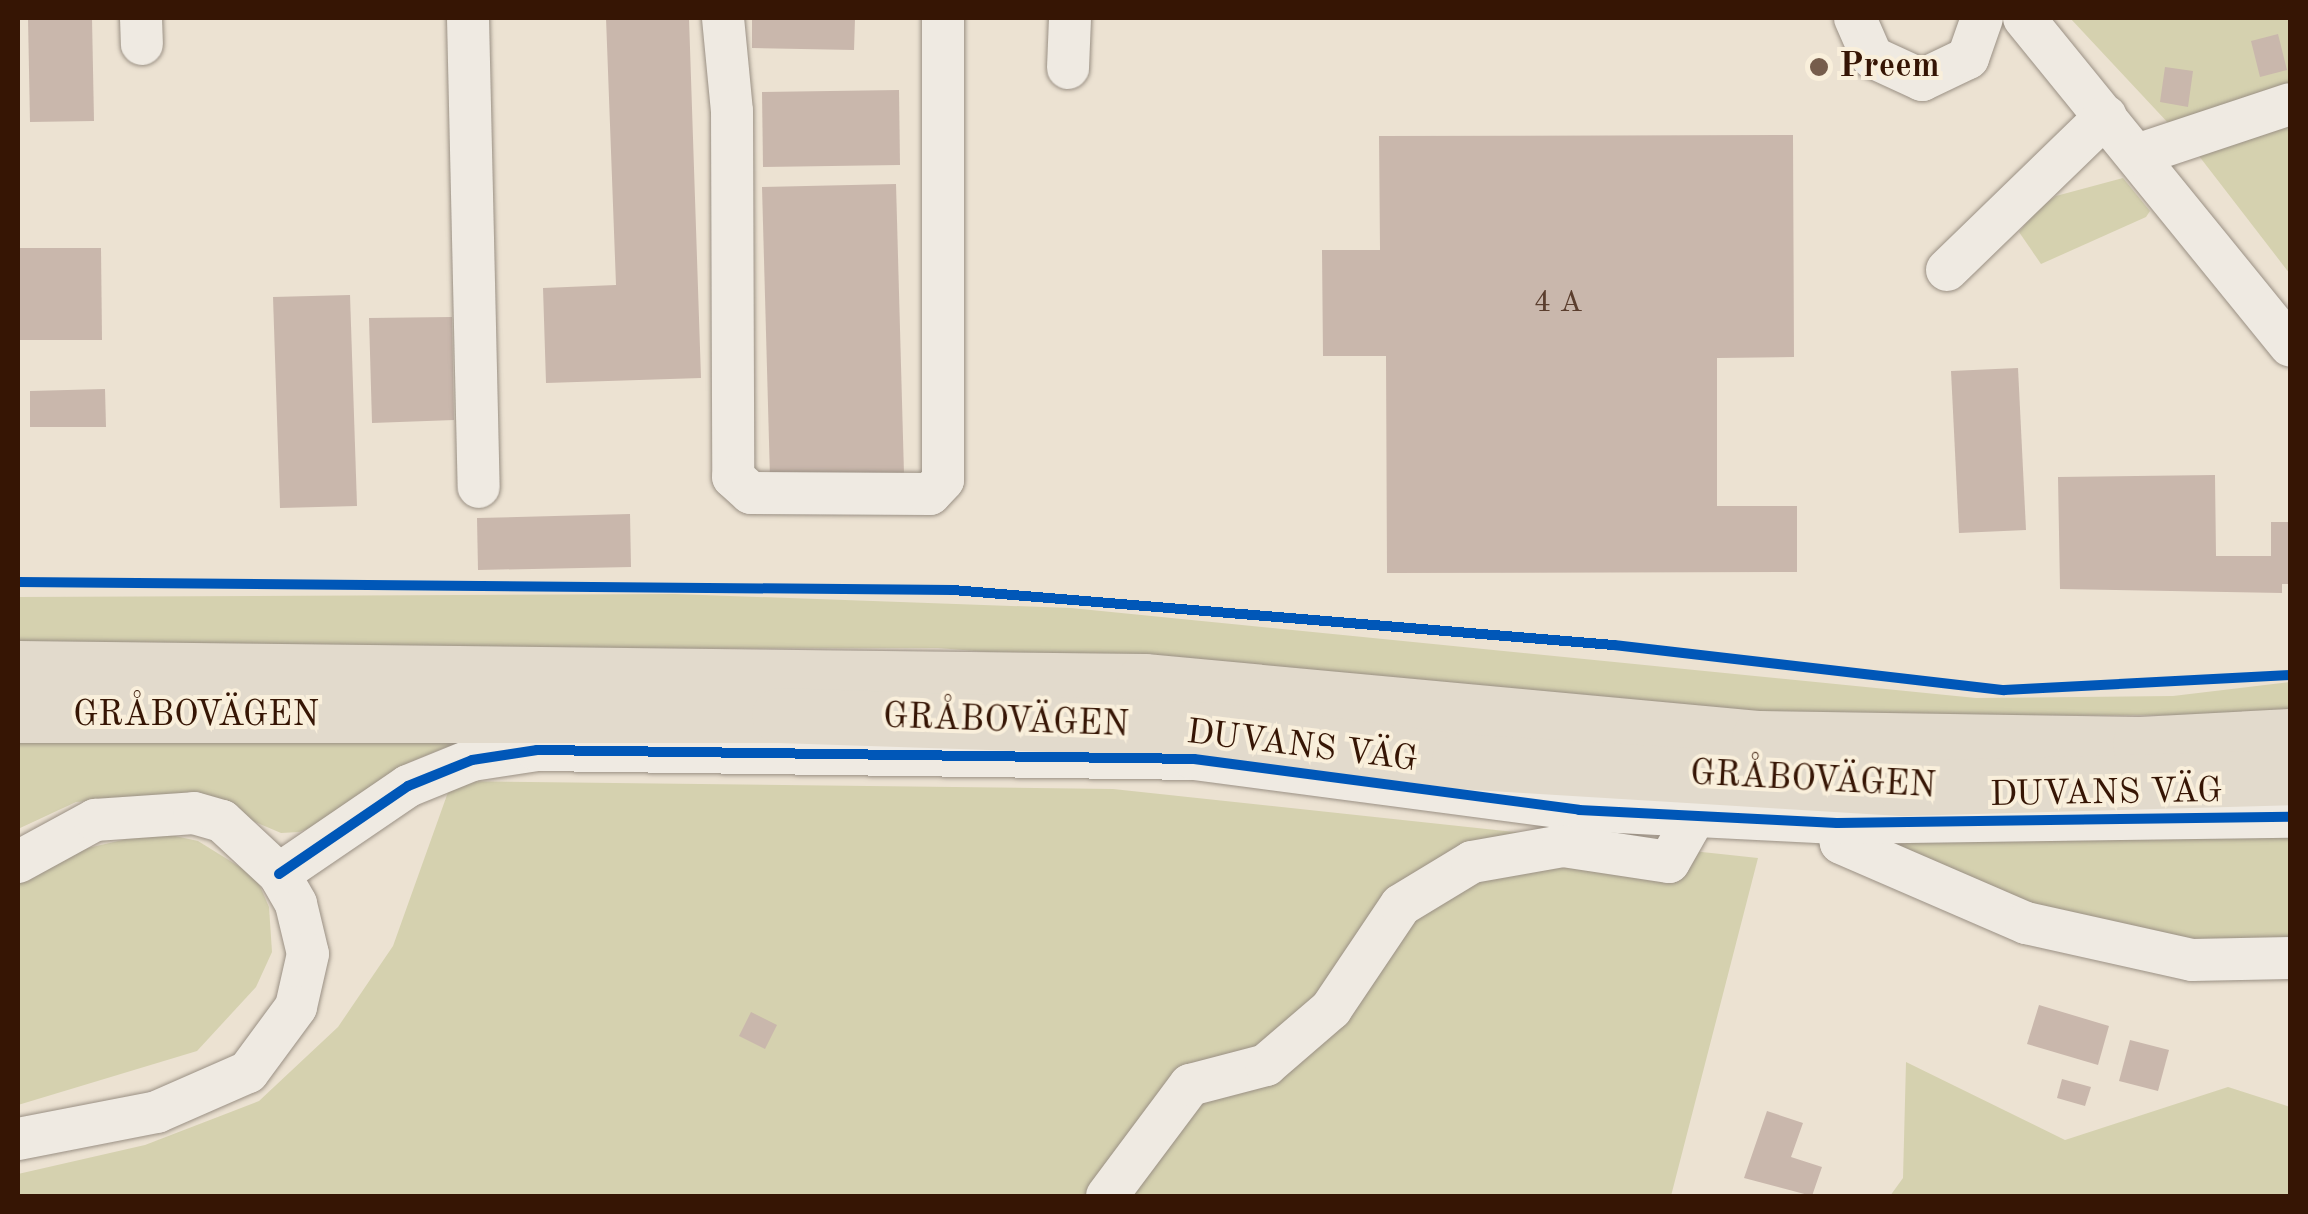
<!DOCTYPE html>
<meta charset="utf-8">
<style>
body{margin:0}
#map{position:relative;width:2308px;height:1214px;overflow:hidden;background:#ece2d2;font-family:"Old Standard TT",serif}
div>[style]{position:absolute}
.green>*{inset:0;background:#d5d1af}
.building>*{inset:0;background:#c9b7ac}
.roads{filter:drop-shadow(0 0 2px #9a9084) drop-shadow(0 0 2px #9a9084)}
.minor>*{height:42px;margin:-21px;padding:0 21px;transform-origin:21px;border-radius:21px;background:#efeae2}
.major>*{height:55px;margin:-27.5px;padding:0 27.5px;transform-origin:27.5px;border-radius:27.5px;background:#e2dacc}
.cycleway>*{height:10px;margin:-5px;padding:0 5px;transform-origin:5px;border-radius:5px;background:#0057b8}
.dots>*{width:28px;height:28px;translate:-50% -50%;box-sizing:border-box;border:5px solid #f9efdb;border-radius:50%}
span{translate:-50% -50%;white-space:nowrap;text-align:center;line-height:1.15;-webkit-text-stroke:8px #f9efdb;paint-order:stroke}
.number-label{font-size:30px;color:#5b3e2e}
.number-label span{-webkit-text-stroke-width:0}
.poi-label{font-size:35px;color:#361504;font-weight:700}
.left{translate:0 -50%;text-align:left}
.street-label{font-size:35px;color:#361504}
.frame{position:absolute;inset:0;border:20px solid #361504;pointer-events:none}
</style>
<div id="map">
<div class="green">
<div style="clip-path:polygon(2070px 18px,2290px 18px,2290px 274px,2199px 156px)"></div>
<div style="clip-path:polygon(2123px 178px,2150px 211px,2146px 217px,2041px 264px,2019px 232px,2037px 210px,2056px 196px)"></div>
<div style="clip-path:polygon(675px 594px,1071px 608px,1976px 698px,2173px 696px,2290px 682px,2290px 715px,1784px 716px,938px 648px,18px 650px,18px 597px)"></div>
<div style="clip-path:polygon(470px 737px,408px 763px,338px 817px,299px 832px,281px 833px,187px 793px,76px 802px,18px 829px,18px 738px)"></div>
<div style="clip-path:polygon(452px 781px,1113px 789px,1758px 858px,1671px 1196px,18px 1196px,18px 1174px,145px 1145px,259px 1101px,338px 1027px,393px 946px)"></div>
<div style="clip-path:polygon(2290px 827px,2290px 950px,2083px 927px,1868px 843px)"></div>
<div style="clip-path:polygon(157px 832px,198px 841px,256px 877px,269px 907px,272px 952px,256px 987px,197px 1051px,18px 1105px,18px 878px,75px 851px)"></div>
<div style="clip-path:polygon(1906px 1062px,2065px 1140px,2228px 1087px,2290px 1107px,2290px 1196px,1890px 1196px,1903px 1178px)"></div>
</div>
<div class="building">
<div style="clip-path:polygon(28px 18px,92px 18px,94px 121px,30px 122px)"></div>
<div style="clip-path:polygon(606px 18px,689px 18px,701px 378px,546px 383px,543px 288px,616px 285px)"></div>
<div style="clip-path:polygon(752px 18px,855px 18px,854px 50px,752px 48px)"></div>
<div style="clip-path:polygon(2278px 34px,2287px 70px,2260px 77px,2251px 41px)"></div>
<div style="clip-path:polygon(2165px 67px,2193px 71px,2188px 107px,2160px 102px)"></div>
<div style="clip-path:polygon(899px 90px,900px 165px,763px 167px,762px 92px)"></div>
<div style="clip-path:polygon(1793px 135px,1794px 357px,1717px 358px,1717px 506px,1797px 506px,1797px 572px,1387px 573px,1386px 356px,1323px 356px,1322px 250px,1380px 250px,1379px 136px)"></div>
<div style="clip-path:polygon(896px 184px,904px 474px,770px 478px,762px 187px)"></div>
<div style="clip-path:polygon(18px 248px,101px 248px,102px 340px,18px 340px)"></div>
<div style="clip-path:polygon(350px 295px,357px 506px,280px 508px,273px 297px)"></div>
<div style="clip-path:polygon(452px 317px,454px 420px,372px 423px,369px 318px)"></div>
<div style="clip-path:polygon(2018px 368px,2026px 530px,1959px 533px,1951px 371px)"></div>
<div style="clip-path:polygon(105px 389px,106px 427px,30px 427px,30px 391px)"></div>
<div style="clip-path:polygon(2215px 475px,2216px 556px,2271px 556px,2271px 522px,2290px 522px,2290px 584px,2282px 584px,2282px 593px,2060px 589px,2058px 477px)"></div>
<div style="clip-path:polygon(630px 514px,631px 567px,478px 570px,477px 518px)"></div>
<div style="clip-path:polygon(2039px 1005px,2109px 1026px,2098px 1065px,2027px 1044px)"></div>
<div style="clip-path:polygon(751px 1012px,777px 1025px,765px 1049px,739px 1036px)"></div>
<div style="clip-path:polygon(2130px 1040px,2169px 1050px,2158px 1091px,2119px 1081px)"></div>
<div style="clip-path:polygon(2062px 1079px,2091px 1087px,2085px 1106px,2057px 1098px)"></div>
<div style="clip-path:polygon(1767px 1111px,1803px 1123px,1791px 1157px,1822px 1167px,1812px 1196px,1744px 1178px)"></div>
</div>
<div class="roads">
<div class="minor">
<div style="left:141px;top:18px;width:26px;rotate:88deg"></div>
<div style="left:468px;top:18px;width:469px;rotate:88.7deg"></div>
<div style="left:723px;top:18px;width:93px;rotate:84.5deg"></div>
<div style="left:732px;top:111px;width:366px;rotate:89.8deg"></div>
<div style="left:733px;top:477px;width:24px;rotate:42deg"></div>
<div style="left:751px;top:493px;width:179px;rotate:0.3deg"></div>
<div style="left:930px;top:494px;width:19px;rotate:-47deg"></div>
<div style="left:943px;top:480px;width:462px;rotate:-90deg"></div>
<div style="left:1855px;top:18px;width:43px;rotate:66.4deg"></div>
<div style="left:1872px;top:57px;width:55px;rotate:24.7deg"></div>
<div style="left:1922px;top:80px;width:51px;rotate:-25.6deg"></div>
<div style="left:1968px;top:58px;width:42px;rotate:-70.7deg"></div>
<div style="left:2024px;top:18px;width:422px;rotate:50.9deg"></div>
<div style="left:1068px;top:68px;width:50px;rotate:-87.7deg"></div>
<div style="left:2137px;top:155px;width:161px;rotate:-18.4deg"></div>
<div style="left:1947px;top:270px;width:221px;rotate:-44.1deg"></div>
<div style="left:1837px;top:823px;width:20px;rotate:79deg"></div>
<div style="left:1841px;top:843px;width:202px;rotate:23.4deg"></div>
<div style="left:2026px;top:923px;width:170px;rotate:12.6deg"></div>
<div style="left:2192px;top:960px;width:98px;rotate:-1.2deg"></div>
<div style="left:18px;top:862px;width:88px;rotate:-28.6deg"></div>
<div style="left:95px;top:820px;width:99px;rotate:-4deg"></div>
<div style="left:194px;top:813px;width:29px;rotate:16deg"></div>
<div style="left:222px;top:821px;width:78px;rotate:42.9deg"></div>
<div style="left:279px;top:874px;width:34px;rotate:60deg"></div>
<div style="left:296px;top:904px;width:51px;rotate:76.5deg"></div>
<div style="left:308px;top:954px;width:54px;rotate:102.8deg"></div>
<div style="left:296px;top:1007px;width:81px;rotate:126.4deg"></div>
<div style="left:248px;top:1072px;width:99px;rotate:156.3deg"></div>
<div style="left:157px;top:1112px;width:142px;rotate:169deg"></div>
<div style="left:279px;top:874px;width:156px;rotate:-34.3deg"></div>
<div style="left:408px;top:786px;width:69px;rotate:-22.1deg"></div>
<div style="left:472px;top:760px;width:66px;rotate:-8.7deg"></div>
<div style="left:537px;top:750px;width:657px;rotate:0.78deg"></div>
<div style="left:1194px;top:759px;width:388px;rotate:7.5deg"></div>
<div style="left:1579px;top:810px;width:258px;rotate:2.9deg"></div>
<div style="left:1837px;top:823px;width:453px;rotate:-0.8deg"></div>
<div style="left:1107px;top:1196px;width:139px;rotate:-53.2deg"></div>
<div style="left:1190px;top:1085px;width:79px;rotate:-14.7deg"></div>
<div style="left:1266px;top:1065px;width:86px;rotate:-40.7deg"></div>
<div style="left:1331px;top:1009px;width:125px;rotate:-56.1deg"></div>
<div style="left:1401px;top:905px;width:83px;rotate:-31.2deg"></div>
<div style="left:1472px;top:862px;width:92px;rotate:-10deg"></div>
<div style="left:1563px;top:846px;width:107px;rotate:8.6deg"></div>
<div style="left:1669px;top:862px;width:53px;rotate:-60.5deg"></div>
</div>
<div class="major">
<div style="left:18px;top:668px;width:1126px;rotate:0.66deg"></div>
<div style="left:1144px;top:681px;width:618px;rotate:5.3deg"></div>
<div style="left:1759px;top:738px;width:381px;rotate:0.9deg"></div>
<div style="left:2140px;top:744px;width:150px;rotate:-3.1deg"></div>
<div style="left:18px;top:715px;width:761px"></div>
<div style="left:779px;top:715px;width:428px;rotate:1.9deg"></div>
<div style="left:1207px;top:729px;width:254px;rotate:7.2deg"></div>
<div style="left:1459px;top:761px;width:447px;rotate:3.5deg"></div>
<div style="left:1905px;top:788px;width:385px;rotate:-1.6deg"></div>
</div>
</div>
<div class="cycleway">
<div style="left:18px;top:582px;width:935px;rotate:0.49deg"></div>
<div style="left:953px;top:590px;width:663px;rotate:4.76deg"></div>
<div style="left:1614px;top:645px;width:393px;rotate:6.6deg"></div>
<div style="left:2004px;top:690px;width:286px;rotate:-3deg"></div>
<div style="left:279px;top:874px;width:156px;rotate:-34.3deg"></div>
<div style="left:408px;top:786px;width:69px;rotate:-22.1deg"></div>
<div style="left:472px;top:760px;width:66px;rotate:-8.7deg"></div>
<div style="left:537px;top:750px;width:657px;rotate:0.78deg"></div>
<div style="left:1194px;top:759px;width:388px;rotate:7.5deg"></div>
<div style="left:1579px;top:810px;width:258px;rotate:2.9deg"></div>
<div style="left:1837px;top:823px;width:453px;rotate:-0.8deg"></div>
</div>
<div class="dots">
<div style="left:1819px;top:67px;background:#765d4c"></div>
</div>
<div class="number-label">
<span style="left:1558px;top:303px">4 A</span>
</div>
<div class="poi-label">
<span class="left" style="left:1839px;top:67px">Preem</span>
</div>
<div class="street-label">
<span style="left:196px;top:716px">GRÅBOVÄGEN</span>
<span style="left:1006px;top:722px;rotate:2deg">GRÅBOVÄGEN</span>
<span style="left:1302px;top:747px;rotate:7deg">DUVANS VÄG</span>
<span style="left:1813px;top:781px;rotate:3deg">GRÅBOVÄGEN</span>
<span style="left:2106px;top:794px;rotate:-1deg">DUVANS VÄG</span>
</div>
<div class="frame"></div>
</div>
